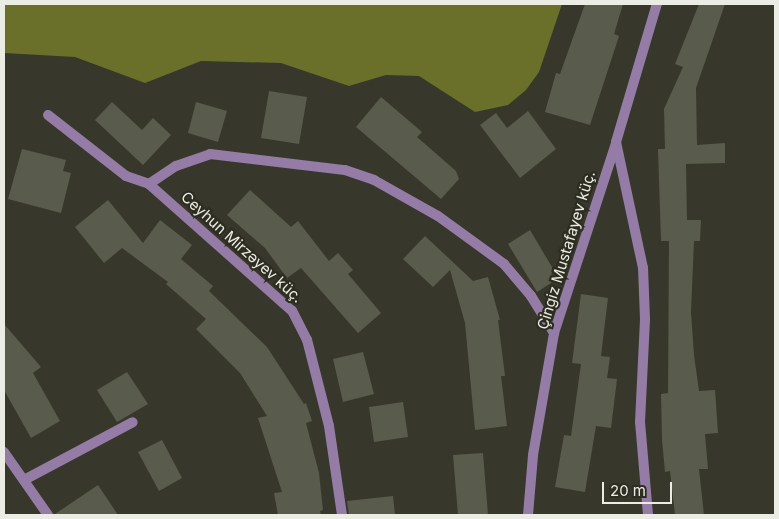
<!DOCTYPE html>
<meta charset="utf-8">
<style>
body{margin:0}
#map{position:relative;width:779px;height:519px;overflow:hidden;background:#37382b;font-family:Inter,sans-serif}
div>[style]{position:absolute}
.forest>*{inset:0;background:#6a6f2a}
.building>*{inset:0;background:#595b4c}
.street>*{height:10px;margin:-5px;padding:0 5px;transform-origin:5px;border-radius:5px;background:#947ca6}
span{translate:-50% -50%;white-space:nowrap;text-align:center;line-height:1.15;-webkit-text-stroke:4.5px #2d2e21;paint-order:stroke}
.street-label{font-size:15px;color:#ebece3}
.frame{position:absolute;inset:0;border:5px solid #ebece3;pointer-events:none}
.scale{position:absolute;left:602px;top:482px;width:70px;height:22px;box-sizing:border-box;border:2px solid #ebece3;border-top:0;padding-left:6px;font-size:15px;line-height:18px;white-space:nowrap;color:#ebece3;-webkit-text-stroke:4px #2d2e21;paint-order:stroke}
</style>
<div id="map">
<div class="forest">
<div style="clip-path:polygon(4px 4px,562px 4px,539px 72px,526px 90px,508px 105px,475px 112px,419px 76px,386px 75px,349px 86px,281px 63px,201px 61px,145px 83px,75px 57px,4px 53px)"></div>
</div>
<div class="building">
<div style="clip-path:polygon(585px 4px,623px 4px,614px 34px,619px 36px,590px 125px,545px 112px,556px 73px,560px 74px)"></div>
<div style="clip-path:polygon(699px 4px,725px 4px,696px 88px,697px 145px,725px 143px,725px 163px,686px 164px,687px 220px,701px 220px,700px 241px,694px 241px,691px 312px,694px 355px,699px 391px,715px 390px,718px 433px,705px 434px,708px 469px,699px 469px,704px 515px,675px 515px,670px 471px,665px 472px,662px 440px,661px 394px,668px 393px,669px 241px,661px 241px,658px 149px,665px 149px,664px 109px,683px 67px,675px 64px)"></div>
<div style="clip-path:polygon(269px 91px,307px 97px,299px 144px,261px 138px)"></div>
<div style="clip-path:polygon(381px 97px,422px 132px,417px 137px,456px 171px,459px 179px,441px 199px,356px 127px)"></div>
<div style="clip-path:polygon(112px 102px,142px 130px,153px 118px,171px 135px,143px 165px,95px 120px)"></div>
<div style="clip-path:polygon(196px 102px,227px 111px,218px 142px,188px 133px)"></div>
<div style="clip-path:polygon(528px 111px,556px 149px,520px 178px,480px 125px,496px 113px,507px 128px)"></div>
<div style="clip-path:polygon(22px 149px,66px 160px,63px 171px,71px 173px,61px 213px,8px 199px)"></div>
<div style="clip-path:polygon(250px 190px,291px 227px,298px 221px,329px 261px,338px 253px,353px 270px,348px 274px,381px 313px,358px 333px,301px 268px,287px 278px,265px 248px,227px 215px)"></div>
<div style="clip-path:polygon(108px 200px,143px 243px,160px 220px,192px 245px,181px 259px,213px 286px,209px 291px,267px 347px,304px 404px,306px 403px,312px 421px,306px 423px,319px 473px,323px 510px,320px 511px,321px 515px,278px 515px,274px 493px,282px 492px,258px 418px,267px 416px,240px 373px,196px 329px,206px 319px,166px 284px,168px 282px,122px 248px,104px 263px,75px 227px)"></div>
<div style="clip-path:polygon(530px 230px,552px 267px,551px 283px,537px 292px,508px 244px)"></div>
<div style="clip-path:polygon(425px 236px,473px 281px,488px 277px,500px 320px,498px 320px,505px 376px,501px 376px,507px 426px,475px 430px,465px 323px,450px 270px,433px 287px,403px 259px)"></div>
<div style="clip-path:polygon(581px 294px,608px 298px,601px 356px,610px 357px,607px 378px,617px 379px,611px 428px,596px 426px,585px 492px,555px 487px,564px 435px,571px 436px,581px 364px,572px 363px)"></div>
<div style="clip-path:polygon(4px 324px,41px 367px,33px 373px,60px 421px,31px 438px,4px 390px)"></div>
<div style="clip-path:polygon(363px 352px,374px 394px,343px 402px,333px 359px)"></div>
<div style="clip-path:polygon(127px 372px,148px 404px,117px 422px,97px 390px)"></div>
<div style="clip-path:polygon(403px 402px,408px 437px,374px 442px,369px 407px)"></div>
<div style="clip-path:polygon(162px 440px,182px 478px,159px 491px,138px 452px)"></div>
<div style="clip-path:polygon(483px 453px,488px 515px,458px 515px,453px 455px)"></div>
<div style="clip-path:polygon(98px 485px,118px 515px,55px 515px,55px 514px)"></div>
<div style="clip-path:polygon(393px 496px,395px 515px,349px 515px,347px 501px)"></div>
</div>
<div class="street">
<div style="left:48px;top:115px;width:99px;rotate:38deg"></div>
<div style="left:126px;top:176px;width:24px;rotate:19deg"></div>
<div style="left:4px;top:452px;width:77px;rotate:55.1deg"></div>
<div style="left:24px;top:480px;width:123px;rotate:-28deg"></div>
<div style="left:342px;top:515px;width:90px;rotate:-98.3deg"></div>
<div style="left:329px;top:426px;width:89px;rotate:-104.3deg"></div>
<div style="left:307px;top:340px;width:33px;rotate:-117deg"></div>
<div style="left:292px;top:311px;width:191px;rotate:-138.4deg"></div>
<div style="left:149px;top:184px;width:32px;rotate:-34deg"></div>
<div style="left:176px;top:166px;width:36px;rotate:-19deg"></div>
<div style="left:210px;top:154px;width:136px;rotate:6.8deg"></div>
<div style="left:345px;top:170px;width:31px;rotate:19deg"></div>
<div style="left:374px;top:180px;width:73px;rotate:29.4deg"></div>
<div style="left:438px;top:216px;width:82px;rotate:36deg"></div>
<div style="left:504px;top:264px;width:42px;rotate:49.8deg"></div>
<div style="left:531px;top:296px;width:44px;rotate:58.1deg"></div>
<div style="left:528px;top:515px;width:60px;rotate:-85.2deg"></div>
<div style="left:533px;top:455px;width:124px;rotate:-80.2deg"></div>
<div style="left:554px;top:333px;width:200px;rotate:-71.9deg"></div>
<div style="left:648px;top:515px;width:93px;rotate:-94.9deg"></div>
<div style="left:640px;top:422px;width:103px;rotate:-87.2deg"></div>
<div style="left:645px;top:319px;width:51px;rotate:-92.2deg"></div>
<div style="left:643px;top:268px;width:129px;rotate:-102.1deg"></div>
<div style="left:616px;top:142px;width:144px;rotate:-73.5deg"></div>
</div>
<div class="street-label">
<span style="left:242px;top:247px;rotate:42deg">Ceyhun Mirzəyev küç.</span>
<span style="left:566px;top:250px;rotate:-73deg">Çingiz Mustafayev küç.</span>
</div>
<div class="frame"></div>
<div class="scale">20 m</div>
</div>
